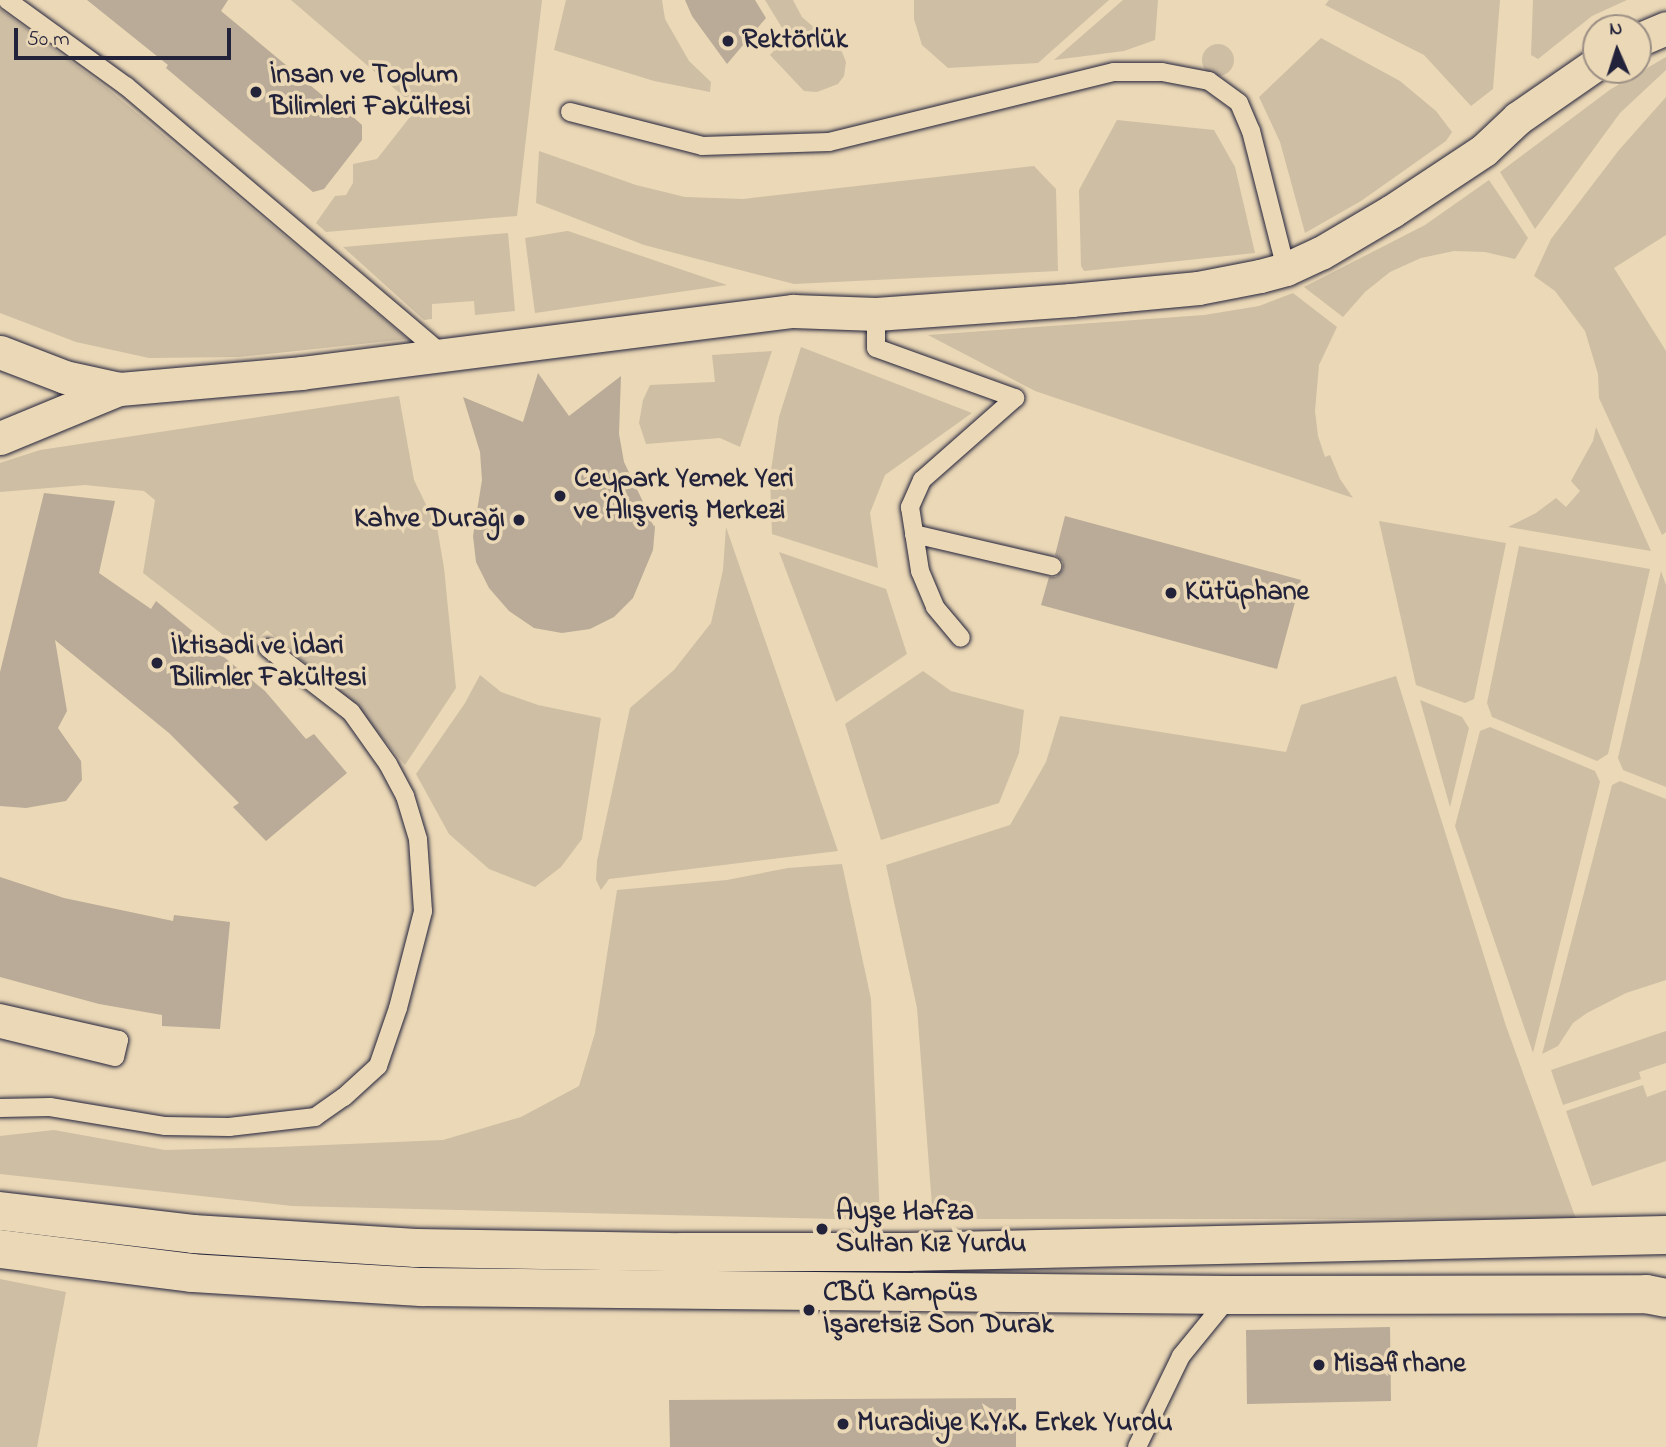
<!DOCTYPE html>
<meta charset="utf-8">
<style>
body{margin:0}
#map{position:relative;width:1666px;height:1447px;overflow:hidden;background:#ebd8b6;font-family:"Indie Flower",sans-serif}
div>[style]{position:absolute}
.green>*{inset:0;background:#cebea4}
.round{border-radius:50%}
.building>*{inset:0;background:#b9ab97}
.roads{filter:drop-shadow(0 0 2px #22223b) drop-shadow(0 0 2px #22223b)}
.lane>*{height:18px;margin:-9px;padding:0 9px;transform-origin:9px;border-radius:9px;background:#ebd8b6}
.street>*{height:33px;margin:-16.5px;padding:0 16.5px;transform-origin:16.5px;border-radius:16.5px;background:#ebd8b6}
.secondary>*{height:38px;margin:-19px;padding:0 19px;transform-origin:19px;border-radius:19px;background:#ebd8b6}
.dots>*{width:19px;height:19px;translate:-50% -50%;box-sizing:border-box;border:4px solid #ebd8b6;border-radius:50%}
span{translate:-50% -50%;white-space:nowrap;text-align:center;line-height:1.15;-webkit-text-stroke:7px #ebd8b6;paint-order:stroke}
.poi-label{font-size:28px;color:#22223b;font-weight:700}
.left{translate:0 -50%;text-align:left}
.right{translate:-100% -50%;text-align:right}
.north{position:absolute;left:1582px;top:14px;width:70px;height:70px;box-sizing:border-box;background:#ebd8b6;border:2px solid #9b8f85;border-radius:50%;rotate:357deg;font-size:19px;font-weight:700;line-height:28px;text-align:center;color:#22223b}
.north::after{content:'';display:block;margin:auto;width:24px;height:32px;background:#22223b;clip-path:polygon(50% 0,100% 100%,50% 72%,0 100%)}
.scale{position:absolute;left:14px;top:28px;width:217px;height:32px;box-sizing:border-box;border:4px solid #22223b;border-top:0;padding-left:9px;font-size:21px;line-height:24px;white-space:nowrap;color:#22223b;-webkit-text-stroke:5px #ebd8b6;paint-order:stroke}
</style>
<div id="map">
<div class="green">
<div style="clip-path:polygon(291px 0,542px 0,517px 216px,326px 232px,316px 223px,335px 196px,346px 195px,353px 183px,353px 164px,377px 159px,417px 108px)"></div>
<div style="clip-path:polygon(566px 0,662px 0,665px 19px,689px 61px,711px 82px,710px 92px,654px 81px,554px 50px)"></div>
<div style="clip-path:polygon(765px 0,793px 0,802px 17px,842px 52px,846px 62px,844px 76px,838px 84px,817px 92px,804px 91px,770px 55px,787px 36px)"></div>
<div style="clip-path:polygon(914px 0,1109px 0,1038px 63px,948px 68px,922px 45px,914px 19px)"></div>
<div style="clip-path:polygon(1123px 0,1158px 0,1155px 40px,1124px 51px,1054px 60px)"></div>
<div style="clip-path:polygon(1329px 0,1500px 0,1493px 89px,1471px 106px,1424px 55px,1325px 5px)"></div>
<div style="clip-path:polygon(1533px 0,1627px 0,1592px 16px,1538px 59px,1531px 55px)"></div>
<div style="clip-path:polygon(0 9px,108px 89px,408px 339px,239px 357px,149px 358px,76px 342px,0 313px)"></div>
<div style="clip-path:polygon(1321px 38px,1400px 81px,1436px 111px,1452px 132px,1446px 141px,1361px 201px,1305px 233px,1280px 142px,1259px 97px)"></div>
<div class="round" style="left:1202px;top:44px;width:32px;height:32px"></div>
<div style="clip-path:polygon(1666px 57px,1666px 70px,1620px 113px,1535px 229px,1500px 172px,1611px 89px)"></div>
<div style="clip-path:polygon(1666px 97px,1666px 235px,1614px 268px,1666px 351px,1666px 532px,1662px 535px,1599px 398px,1598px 374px,1585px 331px,1555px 291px,1534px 276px,1551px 239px,1619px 150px)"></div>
<div style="clip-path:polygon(1117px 120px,1214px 130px,1235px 167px,1255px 253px,1084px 271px,1081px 266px,1079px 190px)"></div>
<div style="clip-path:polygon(539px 151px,636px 185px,685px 197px,743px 199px,1034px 166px,1056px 189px,1058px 271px,794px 284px,644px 245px,536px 203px)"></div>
<div style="clip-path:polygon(1489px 180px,1528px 238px,1515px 259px,1485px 252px,1454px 251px,1421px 258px,1390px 272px,1365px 292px,1343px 317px,1304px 287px,1425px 225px)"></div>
<div style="clip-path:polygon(567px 231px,568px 231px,727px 285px,535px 313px,525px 238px)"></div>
<div style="clip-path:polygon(508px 233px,515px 311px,475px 315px,474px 301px,432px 304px,432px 319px,424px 320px,343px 247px)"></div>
<div style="clip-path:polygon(1293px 293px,1337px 327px,1319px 365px,1315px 411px,1318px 436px,1325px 457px,1330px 455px,1340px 479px,1353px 498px,1035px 391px,928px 335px,1204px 315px,1259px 306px)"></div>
<div style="clip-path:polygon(801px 347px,972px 413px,885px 475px,870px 513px,878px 568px,772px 534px,770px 477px,779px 417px)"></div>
<div style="clip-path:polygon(772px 351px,740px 447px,720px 438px,646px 444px,639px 423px,643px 400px,650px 385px,715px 382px,712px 355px)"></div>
<div style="clip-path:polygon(399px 396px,414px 480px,437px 527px,444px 568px,456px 688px,405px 765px,361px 712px,267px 630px,244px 651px,143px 573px,155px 500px,144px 491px,85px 485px,0 492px,0 463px,40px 450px)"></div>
<div style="clip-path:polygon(1596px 427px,1651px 551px,1508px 527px,1536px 513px,1556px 498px,1566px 507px,1580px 491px,1571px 481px,1593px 441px)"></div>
<div style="clip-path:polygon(1379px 521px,1506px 543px,1474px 699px,1465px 703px,1416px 685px)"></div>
<div style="clip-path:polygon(726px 527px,838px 851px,609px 879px,601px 890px,596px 880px,597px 861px,630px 708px,674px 670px,711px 623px,723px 570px)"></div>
<div style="clip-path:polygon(1519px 546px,1650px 569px,1608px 754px,1597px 761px,1492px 717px,1487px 703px)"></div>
<div style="clip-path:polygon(779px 552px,886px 589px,907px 654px,836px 702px)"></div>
<div style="clip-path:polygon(1661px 571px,1666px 585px,1666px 787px,1623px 770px,1618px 758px)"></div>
<div style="clip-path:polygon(923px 671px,951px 691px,1024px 710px,1019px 753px,999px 803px,881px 840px,845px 724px)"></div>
<div style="clip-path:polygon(480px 675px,501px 692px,538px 705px,601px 718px,582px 839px,561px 867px,535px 887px,489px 869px,449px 834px,416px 774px,465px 703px)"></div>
<div style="clip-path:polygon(1396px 676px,1506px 1026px,1576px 1219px,933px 1219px,917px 1008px,886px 865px,1010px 825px,1046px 762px,1060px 716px,1286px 752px,1301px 705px)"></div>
<div style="clip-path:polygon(1420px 700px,1462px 717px,1469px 728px,1450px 807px)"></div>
<div style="clip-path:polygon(1490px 727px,1595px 771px,1600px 782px,1533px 1053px,1455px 826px,1480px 731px)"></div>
<div style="clip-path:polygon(1620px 781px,1666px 799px,1666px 980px,1626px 993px,1587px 1013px,1573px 1023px,1558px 1046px,1542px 1054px,1612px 785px)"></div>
<div style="clip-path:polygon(842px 864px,871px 999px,880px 1220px,292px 1206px,0 1174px,0 1136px,54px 1130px,165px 1150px,278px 1147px,443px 1140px,521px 1117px,579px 1086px,595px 1033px,617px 890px,727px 880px,788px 868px)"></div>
<div style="clip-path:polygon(1666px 1031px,1666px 1063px,1639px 1072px,1641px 1079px,1563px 1105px,1551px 1070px)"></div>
<div style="clip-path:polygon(1643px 1085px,1647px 1097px,1666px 1090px,1666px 1161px,1592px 1186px,1566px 1111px)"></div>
<div style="clip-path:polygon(0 1279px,66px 1292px,37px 1447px,0 1447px)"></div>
</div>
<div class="building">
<div style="clip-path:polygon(87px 0,228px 0,221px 11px,346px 115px,352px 116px,362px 125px,362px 140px,324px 189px,313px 192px,166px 68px,168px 65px)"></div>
<div style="clip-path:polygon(685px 0,755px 0,766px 18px,727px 64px,692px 16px)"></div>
<div style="clip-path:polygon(538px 373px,569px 416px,621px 376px,619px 434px,624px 462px,655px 527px,653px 550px,633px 598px,614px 617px,590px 629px,562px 633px,534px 628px,509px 611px,489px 588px,476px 562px,473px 536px,482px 480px,480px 452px,463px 397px,523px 422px)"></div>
<div style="clip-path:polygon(44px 493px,115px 501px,99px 573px,151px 609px,156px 601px,265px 691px,306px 739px,314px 734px,347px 773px,266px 841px,233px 807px,239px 803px,169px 733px,55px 640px,67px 711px,58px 728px,81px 761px,82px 780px,66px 801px,26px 808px,0 806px,0 672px)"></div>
<div style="clip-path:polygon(1065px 516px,1301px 580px,1277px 669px,1041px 605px,1049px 577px,1056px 577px,1063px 569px,1063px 562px,1055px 555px)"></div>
<div style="clip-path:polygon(0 877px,64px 898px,173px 921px,174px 915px,230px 922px,220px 1029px,162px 1026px,162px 1015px,99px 1004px,0 977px)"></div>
<div style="clip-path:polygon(1390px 1327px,1391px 1401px,1247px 1404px,1246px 1330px)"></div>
<div style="clip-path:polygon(1016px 1398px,1016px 1447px,670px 1447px,669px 1400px)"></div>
</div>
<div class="roads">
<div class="lane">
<div style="left:7px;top:0;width:147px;rotate:35.9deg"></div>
<div style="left:126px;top:86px;width:416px;rotate:40.3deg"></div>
<div style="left:570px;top:112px;width:136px;rotate:14.4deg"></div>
<div style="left:702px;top:146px;width:127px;rotate:-1.8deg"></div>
<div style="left:829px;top:142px;width:293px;rotate:-13.8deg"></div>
<div style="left:1114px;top:72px;width:48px"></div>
<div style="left:1162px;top:72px;width:48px;rotate:10.8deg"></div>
<div style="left:1209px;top:81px;width:37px;rotate:36deg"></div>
<div style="left:1239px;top:103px;width:30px;rotate:67deg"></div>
<div style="left:1251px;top:131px;width:142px;rotate:75.8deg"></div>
<div style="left:876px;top:314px;width:34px;rotate:90deg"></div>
<div style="left:876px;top:348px;width:148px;rotate:19.8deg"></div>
<div style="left:1015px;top:398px;width:124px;rotate:138.6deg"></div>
<div style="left:922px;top:480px;width:30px;rotate:114deg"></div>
<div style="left:910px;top:507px;width:65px;rotate:81.1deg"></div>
<div style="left:920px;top:571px;width:39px;rotate:67deg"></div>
<div style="left:935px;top:607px;width:40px;rotate:50deg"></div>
<div style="left:914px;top:534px;width:142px;rotate:13.1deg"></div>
<div style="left:0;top:1013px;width:122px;rotate:12.8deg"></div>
<div style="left:119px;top:1040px;width:17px;rotate:103deg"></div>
<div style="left:115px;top:1057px;width:118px;rotate:-166.3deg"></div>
<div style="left:0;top:1108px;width:50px;rotate:-1.1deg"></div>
<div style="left:50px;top:1107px;width:117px;rotate:9.4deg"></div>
<div style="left:165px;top:1126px;width:64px;rotate:0.9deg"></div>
<div style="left:229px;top:1127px;width:87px;rotate:-6.6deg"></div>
<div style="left:315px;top:1117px;width:35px;rotate:-35deg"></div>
<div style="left:344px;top:1097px;width:46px;rotate:-42.4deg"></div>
<div style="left:378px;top:1066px;width:61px;rotate:-71deg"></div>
<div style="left:398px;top:1008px;width:100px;rotate:-75.5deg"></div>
<div style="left:423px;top:911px;width:72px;rotate:-94deg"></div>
<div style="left:418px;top:839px;width:45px;rotate:-106.8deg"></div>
<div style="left:405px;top:796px;width:36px;rotate:-118deg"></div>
<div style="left:388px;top:764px;width:64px;rotate:-125.4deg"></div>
<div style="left:351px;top:712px;width:105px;rotate:-142.4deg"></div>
<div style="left:1137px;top:1447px;width:101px;rotate:-64.2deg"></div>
<div style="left:1181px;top:1356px;width:77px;rotate:-50.8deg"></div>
</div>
<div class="street">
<div style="left:1638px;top:40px;width:30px;rotate:-23deg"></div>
<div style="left:0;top:352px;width:70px;rotate:21deg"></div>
<div style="left:65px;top:377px;width:55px;rotate:12.5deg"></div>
<div style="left:0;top:438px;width:129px;rotate:-22.4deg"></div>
<div style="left:119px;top:389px;width:183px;rotate:-5deg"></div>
<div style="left:301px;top:373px;width:496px;rotate:-7.2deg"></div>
<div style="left:793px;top:311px;width:83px;rotate:2.1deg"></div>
<div style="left:876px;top:314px;width:196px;rotate:-4.1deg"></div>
<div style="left:1071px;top:300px;width:128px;rotate:-5.4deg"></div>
<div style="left:1198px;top:288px;width:63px;rotate:-11deg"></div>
<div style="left:1260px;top:276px;width:27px;rotate:-15deg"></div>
<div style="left:1286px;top:269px;width:38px;rotate:-25deg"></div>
<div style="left:1321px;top:253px;width:82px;rotate:-30.6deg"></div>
<div style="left:1392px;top:211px;width:110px;rotate:-33.5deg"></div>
<div style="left:1484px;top:150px;width:47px;rotate:-43.3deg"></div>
<div style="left:1518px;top:118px;width:95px;rotate:-34.7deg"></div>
</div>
<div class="secondary">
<div style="left:0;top:1211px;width:194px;rotate:6.8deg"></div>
<div style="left:193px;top:1234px;width:223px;rotate:3.6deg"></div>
<div style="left:416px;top:1248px;width:266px;rotate:0.9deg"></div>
<div style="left:682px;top:1252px;width:224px"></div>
<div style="left:906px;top:1252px;width:760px;rotate:-1.28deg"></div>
<div style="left:0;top:1249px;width:193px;rotate:7.1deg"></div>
<div style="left:192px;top:1273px;width:230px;rotate:3.5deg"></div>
<div style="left:422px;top:1287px;width:808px;rotate:0.57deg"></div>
<div style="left:1230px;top:1295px;width:416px;rotate:-0.1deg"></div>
<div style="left:1646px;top:1294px;width:20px;rotate:11deg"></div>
</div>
</div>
<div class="dots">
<div style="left:728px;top:41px;background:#22223b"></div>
<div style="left:256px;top:92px;background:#22223b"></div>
<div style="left:560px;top:496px;background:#22223b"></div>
<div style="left:519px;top:520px;background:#22223b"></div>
<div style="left:1171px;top:593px;background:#22223b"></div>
<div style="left:157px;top:663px;background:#22223b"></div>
<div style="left:822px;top:1229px;background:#22223b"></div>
<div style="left:809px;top:1310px;background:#22223b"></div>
<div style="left:1319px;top:1365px;background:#22223b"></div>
<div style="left:843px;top:1424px;background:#22223b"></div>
</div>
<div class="poi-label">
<span class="left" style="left:742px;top:41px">Rektörlük</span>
<span class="left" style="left:270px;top:92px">İnsan ve Toplum<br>Bilimleri Fakültesi</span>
<span class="left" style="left:574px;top:496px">Ceypark Yemek Yeri<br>ve Alışveriş Merkezi</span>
<span class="right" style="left:505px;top:520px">Kahve Durağı</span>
<span class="left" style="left:1185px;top:593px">Kütüphane</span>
<span class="left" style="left:171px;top:663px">İktisadi ve İdari<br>Bilimler Fakültesi</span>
<span class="left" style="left:836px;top:1229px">Ayşe Hafza<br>Sultan Kız Yurdu</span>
<span class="left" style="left:823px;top:1310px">CBÜ Kampüs<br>İşaretsiz Son Durak</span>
<span class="left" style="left:1333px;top:1365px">Misafirhane</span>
<span class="left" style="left:857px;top:1424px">Muradiye K.Y.K. Erkek Yurdu</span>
</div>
<div class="north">N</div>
<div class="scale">50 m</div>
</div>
